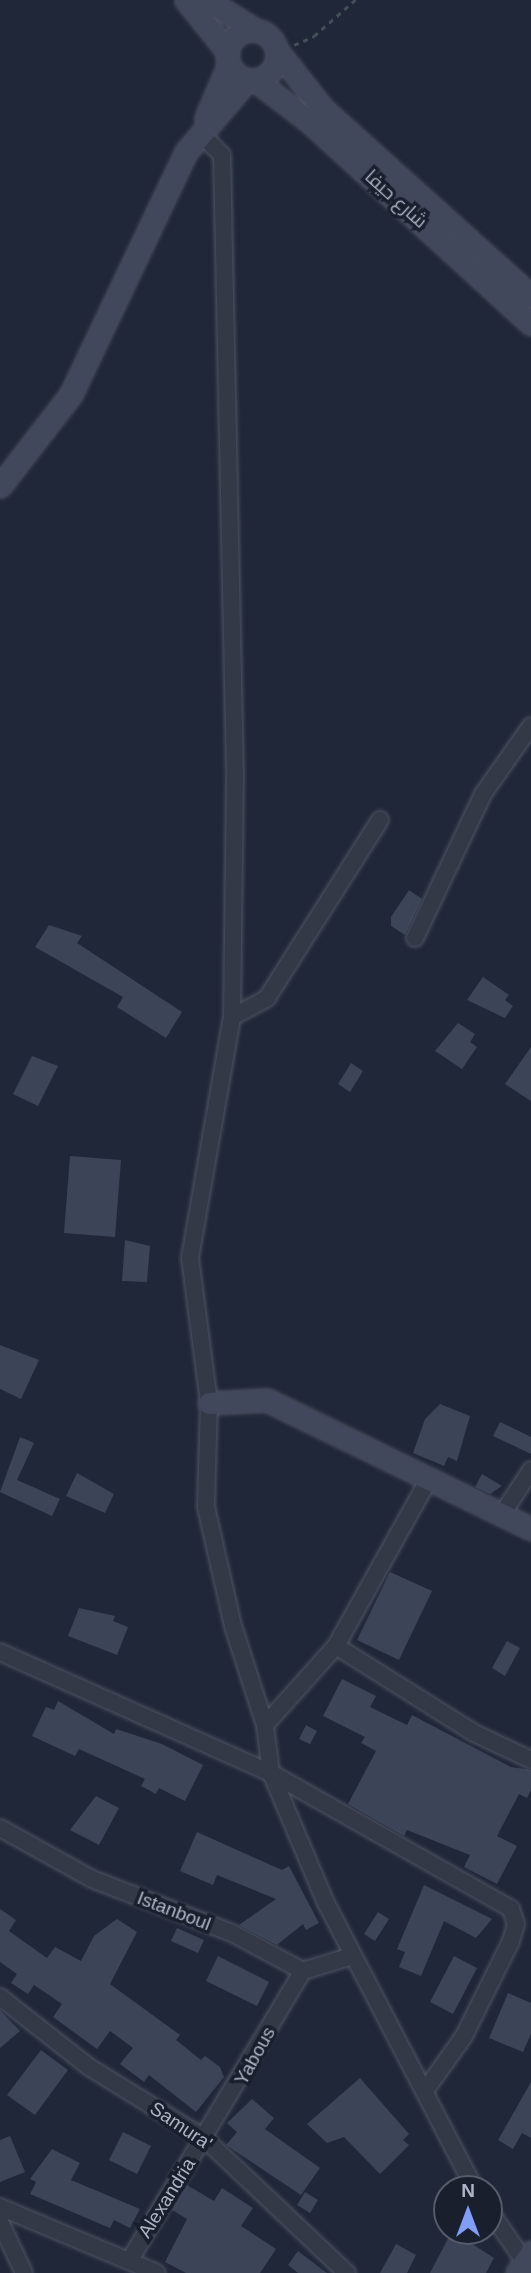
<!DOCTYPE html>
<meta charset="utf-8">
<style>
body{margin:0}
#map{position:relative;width:531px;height:2273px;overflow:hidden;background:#202738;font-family:Arial,Cairo,sans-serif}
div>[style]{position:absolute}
.building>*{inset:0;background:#3c4458}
.path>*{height:2.5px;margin-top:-1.25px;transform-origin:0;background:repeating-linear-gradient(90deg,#405056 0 5px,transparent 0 10px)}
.roads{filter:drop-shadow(0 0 2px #4e5463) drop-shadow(0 0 2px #4e5463)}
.street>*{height:16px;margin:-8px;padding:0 8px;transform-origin:8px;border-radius:8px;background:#343948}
.secondary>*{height:21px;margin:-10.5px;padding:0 10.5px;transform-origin:10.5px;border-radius:10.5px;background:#42485b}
.secondary>.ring{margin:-10.5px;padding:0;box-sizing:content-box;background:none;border:21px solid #42485b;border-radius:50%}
span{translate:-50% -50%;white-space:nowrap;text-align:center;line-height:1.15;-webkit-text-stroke:7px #191f2d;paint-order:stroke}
.street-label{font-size:19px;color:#aeb4c5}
.north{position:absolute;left:433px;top:2175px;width:70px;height:70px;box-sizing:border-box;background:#191f2d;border:2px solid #555b6a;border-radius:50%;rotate:0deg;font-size:19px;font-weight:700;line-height:28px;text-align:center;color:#aeb4c5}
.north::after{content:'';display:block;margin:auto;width:24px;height:32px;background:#809ef8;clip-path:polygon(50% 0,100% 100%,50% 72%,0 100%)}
</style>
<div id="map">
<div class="building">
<div style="clip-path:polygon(409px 890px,422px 899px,405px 935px,391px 926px,391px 917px)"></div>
<div style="clip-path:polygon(49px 925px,82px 936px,77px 943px,182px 1012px,166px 1038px,117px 1007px,123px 997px,35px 947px)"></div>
<div style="clip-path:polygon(483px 977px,509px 995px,505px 1000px,513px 1006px,505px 1018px,467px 1000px)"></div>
<div style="clip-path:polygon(458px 1023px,475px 1034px,470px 1042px,477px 1047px,462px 1069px,435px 1051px)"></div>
<div style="clip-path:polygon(531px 1047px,531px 1101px,505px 1084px)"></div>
<div style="clip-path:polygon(32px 1056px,58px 1066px,38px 1106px,13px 1094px)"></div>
<div style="clip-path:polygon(351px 1063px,363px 1071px,350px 1092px,338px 1084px)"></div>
<div style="clip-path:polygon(70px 1156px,121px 1160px,115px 1237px,64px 1233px)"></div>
<div style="clip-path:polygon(125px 1240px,150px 1246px,147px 1282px,122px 1281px)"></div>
<div style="clip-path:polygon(0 1345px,39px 1360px,21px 1399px,0 1389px)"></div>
<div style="clip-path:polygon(440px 1404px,470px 1416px,457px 1461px,448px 1457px,444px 1466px,413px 1453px,425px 1419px)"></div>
<div style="clip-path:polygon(500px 1422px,531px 1437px,531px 1454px,493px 1436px)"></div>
<div style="clip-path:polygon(20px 1437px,34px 1443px,17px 1480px,60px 1499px,52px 1516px,0 1492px)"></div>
<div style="clip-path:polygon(77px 1473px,114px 1494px,105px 1513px,66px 1496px)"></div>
<div style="clip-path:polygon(482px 1474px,502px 1486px,490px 1494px,475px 1487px)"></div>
<div style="clip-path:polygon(390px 1572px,432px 1591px,399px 1660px,357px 1640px)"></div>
<div style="clip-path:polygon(79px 1608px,115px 1616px,113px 1621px,128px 1627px,117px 1655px,68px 1636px)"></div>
<div style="clip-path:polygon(507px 1641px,520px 1648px,505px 1676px,492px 1668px)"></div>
<div style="clip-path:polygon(342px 1679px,376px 1696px,370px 1707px,407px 1725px,412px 1715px,511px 1767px,531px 1770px,531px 1790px,527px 1798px,519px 1794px,497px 1836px,517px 1846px,497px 1884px,464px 1867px,470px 1855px,407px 1830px,404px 1836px,348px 1804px,376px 1751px,361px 1743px,365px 1737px,323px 1716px)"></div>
<div style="clip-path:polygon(58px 1701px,114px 1734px,116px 1729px,162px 1744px,203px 1765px,185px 1801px,159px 1788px,156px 1794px,141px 1786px,145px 1779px,79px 1749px,75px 1756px,32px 1736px,46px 1707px,54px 1710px)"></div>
<div style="clip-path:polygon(306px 1725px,317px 1731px,310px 1744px,299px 1739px)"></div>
<div style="clip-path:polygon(96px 1796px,119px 1808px,99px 1845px,70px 1830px)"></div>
<div style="clip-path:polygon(197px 1832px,282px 1870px,289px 1866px,319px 1923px,306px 1930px,303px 1924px,277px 1945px,239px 1925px,276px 1899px,217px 1875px,213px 1885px,180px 1871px)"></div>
<div style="clip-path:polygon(424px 1885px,492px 1919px,476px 1938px,444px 1921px,421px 1976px,399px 1967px,405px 1952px,397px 1949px)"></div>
<div style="clip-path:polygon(0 1909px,16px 1920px,9px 1931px,47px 1958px,55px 1947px,81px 1961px,94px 1936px,117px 1919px,137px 1932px,110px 1984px,180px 2035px,176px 2040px,201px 2060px,205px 2056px,220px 2067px,224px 2077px,196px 2112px,149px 2075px,144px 2082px,120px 2064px,133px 2048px,110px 2031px,97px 2049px,53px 2017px,62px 2004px,34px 1985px,28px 1994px,11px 1983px,17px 1974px,0 1962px)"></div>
<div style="clip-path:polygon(378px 1912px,389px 1919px,375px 1941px,364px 1934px)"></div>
<div style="clip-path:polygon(177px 1928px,204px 1940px,198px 1953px,171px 1941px)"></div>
<div style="clip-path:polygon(218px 1956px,269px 1982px,257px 2006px,206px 1981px)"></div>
<div style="clip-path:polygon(454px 1956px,477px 1968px,453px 2014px,430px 2002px)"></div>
<div style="clip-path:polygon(508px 1993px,531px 2003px,531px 2034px,523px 2052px,489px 2038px)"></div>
<div style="clip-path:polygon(0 2010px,20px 2031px,0 2048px)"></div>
<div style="clip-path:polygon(41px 2050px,68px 2070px,35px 2115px,7px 2095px)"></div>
<div style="clip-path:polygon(360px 2078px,409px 2134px,403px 2140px,409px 2145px,380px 2174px,344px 2137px,327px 2143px,307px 2124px)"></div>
<div style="clip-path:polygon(531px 2082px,531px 2138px,522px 2133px,513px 2149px,498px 2140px)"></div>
<div style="clip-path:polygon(252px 2099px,274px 2118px,265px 2129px,320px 2168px,301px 2195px,226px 2145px,237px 2132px,227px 2123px)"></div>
<div style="clip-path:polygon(123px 2132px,151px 2146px,137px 2174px,109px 2160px)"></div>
<div style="clip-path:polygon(10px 2136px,25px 2172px,0 2182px,0 2140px)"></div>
<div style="clip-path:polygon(52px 2149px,80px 2163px,71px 2180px,140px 2209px,130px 2228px,114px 2220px,110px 2228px,30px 2194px,36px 2182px,30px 2179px)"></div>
<div style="clip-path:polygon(187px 2185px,214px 2201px,222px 2188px,253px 2208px,241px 2226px,276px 2249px,260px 2273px,186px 2273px,165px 2262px,187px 2219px,172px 2210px)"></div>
<div style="clip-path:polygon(305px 2192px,318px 2200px,310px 2213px,297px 2205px)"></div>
<div style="clip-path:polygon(452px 2231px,494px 2258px,486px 2273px,430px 2273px)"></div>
<div style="clip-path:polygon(396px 2244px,416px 2255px,407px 2273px,380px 2273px)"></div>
<div style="clip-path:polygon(298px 2251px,327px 2273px,298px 2273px,288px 2265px)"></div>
</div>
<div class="path">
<div style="left:294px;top:45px;width:22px;rotate:-24deg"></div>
<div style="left:314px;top:36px;width:55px;rotate:-41.3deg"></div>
</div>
<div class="roads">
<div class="street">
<div style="left:200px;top:133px;width:31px;rotate:45deg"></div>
<div style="left:222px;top:155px;width:619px;rotate:88.8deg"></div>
<div style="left:235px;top:774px;width:243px;rotate:90.7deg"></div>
<div style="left:232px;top:1017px;width:245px;rotate:99.9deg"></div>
<div style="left:190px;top:1258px;width:146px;rotate:82.5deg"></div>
<div style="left:209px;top:1403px;width:104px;rotate:91.7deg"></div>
<div style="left:206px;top:1507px;width:122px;rotate:77.2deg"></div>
<div style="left:233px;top:1626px;width:104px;rotate:72.1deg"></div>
<div style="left:265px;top:1725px;width:48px;rotate:82.9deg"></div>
<div style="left:271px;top:1773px;width:141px;rotate:67.1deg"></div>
<div style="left:326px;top:1903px;width:322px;rotate:62.5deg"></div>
<div style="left:415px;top:938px;width:159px;rotate:-64.7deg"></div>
<div style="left:483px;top:794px;width:83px;rotate:-54.8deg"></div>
<div style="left:232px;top:1017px;width:40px;rotate:-28deg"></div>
<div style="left:267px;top:998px;width:211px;rotate:-57.6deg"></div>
<div style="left:503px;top:1513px;width:51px;rotate:-56.9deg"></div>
<div style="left:336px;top:1646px;width:191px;rotate:-60.9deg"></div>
<div style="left:0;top:1652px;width:297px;rotate:24.1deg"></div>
<div style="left:271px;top:1773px;width:276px;rotate:29.5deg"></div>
<div style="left:511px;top:1909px;width:16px;rotate:72deg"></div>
<div style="left:516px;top:1924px;width:18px;rotate:106deg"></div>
<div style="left:511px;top:1941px;width:106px;rotate:116.3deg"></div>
<div style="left:464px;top:2036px;width:64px;rotate:125.4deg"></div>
<div style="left:265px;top:1725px;width:106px;rotate:-48.1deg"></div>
<div style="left:336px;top:1646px;width:163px;rotate:32.2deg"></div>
<div style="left:474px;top:1733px;width:63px;rotate:25.3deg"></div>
<div style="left:0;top:1828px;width:105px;rotate:29deg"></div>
<div style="left:92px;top:1879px;width:150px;rotate:21.1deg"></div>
<div style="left:232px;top:1933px;width:81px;rotate:28.2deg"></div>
<div style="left:303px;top:1971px;width:51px;rotate:-17deg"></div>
<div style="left:0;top:1997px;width:113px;rotate:38.2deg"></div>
<div style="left:89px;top:2067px;width:135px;rotate:31.7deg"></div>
<div style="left:204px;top:2138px;width:197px;rotate:43.4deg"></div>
<div style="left:0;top:2207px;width:170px;rotate:22.8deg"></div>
<div style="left:489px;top:2210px;width:74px;rotate:55.5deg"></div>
<div style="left:0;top:2222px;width:56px;rotate:64.8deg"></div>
<div style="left:131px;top:2258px;width:335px;rotate:-59.1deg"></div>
</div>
<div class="secondary">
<div style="left:186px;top:0;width:67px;rotate:51.1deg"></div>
<div style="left:207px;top:0;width:57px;rotate:32deg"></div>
<div class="ring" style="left:227px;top:30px;width:29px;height:29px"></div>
<div style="left:278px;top:52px;width:73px;rotate:51.7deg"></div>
<div style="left:323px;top:109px;width:280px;rotate:42deg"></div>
<div style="left:255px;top:80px;width:69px;rotate:37.4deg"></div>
<div style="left:310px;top:122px;width:299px;rotate:42.4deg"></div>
<div style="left:206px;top:118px;width:59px;rotate:-66.9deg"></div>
<div style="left:0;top:486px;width:116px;rotate:-52.3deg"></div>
<div style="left:71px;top:394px;width:268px;rotate:-64.6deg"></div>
<div style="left:186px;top:152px;width:94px;rotate:-49.7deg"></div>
<div style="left:209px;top:1403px;width:58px;rotate:-3deg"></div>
<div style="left:267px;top:1400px;width:294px;rotate:26deg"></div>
<div style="left:517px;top:2273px;width:25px;rotate:-56deg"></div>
</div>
</div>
<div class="street-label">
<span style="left:396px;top:199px;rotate:42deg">شارع حيفا</span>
<span style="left:174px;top:1911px;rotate:21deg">Istanboul</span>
<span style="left:255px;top:2056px;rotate:-61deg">Yabous</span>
<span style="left:181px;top:2126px;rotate:34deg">Samura'</span>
<span style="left:167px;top:2198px;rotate:-58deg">Alexandria</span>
</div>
<div class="north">N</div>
</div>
